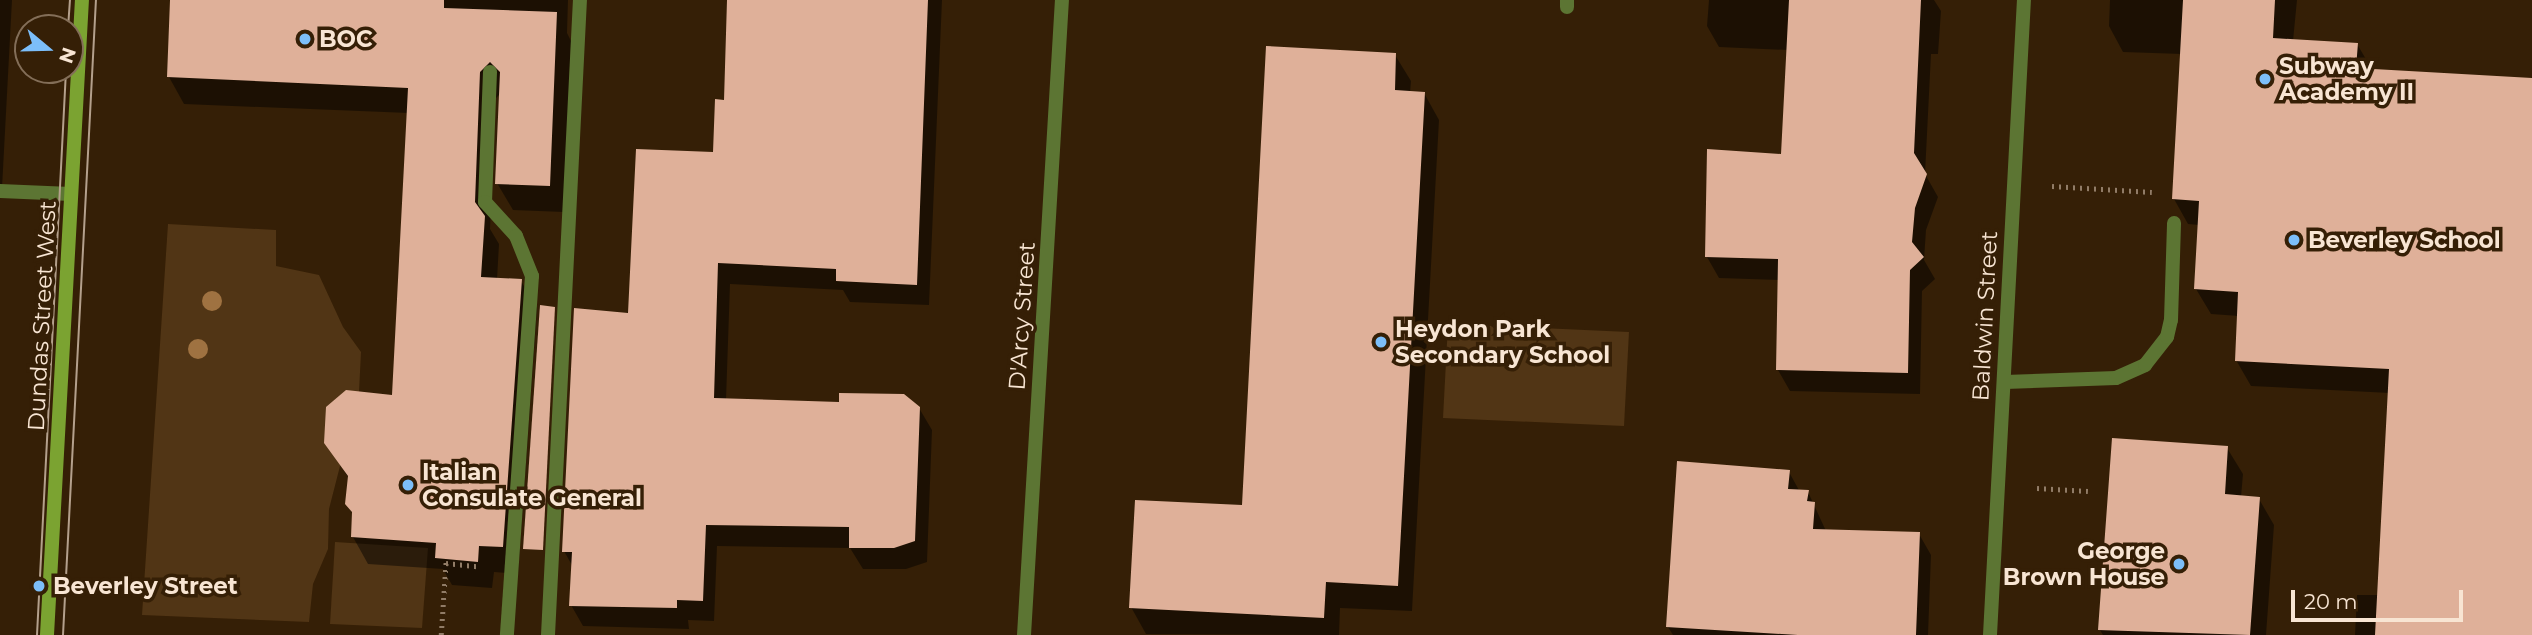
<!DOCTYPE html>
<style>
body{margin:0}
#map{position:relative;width:2532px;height:635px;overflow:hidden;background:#351f06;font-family:Montserrat,sans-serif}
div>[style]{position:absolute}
.green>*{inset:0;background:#513515}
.shadow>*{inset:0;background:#0007}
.building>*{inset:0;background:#dfb099}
.path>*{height:4.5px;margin-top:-2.25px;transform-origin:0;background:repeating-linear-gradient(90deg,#917c67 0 2px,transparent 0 7px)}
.service>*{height:14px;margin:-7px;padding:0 7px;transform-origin:7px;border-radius:7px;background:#5c7533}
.minor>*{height:14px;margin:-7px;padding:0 7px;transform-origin:7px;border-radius:7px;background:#5c7533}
.secondary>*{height:14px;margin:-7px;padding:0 7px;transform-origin:7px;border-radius:7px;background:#7ba331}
.tram>*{height:2px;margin:-1px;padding:0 1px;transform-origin:1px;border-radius:1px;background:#b4a08c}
.trees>*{width:20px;height:20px;margin:-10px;border-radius:50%;background:#9f7241}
.dots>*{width:19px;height:19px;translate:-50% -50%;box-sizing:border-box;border:4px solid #351f06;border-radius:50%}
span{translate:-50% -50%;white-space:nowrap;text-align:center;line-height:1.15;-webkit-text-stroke:7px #351f06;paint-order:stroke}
.poi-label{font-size:23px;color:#f8e5d3;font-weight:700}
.left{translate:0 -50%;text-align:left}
.right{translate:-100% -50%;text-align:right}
.street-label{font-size:23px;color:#f8e5d3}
.north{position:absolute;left:14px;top:14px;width:70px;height:70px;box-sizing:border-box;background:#351f06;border:2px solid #836e58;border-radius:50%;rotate:109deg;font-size:19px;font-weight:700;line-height:28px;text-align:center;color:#f8e5d3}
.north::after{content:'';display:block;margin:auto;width:24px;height:32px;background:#7cbef9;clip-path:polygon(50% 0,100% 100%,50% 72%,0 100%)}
.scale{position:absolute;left:2291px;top:590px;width:172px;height:32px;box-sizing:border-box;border:4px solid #f8e5d3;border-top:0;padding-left:9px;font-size:21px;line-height:24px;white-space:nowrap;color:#f8e5d3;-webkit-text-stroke:5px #351f06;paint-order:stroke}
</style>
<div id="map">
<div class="green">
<div style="clip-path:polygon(168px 224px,276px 230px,276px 266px,319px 275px,343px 327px,361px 352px,359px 392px,329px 509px,328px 549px,313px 584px,309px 622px,142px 615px)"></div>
<div style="clip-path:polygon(1448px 324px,1629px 332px,1624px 426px,1443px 418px)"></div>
<div style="clip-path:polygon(335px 542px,428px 548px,422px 628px,330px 624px)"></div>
</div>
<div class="shadow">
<div style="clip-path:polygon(0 0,12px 0,2px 188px,0 188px)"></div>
<div style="clip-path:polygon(172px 0,568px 0,567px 33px,571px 41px,564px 212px,513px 210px,497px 183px,500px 94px,495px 99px,490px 229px,499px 244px,497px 280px,521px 281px,537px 308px,518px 574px,494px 572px,492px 588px,452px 585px,443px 569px,368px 564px,353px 537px,354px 515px,347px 503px,350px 480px,326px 442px,393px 397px,409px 113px,184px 104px,169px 77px)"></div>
<div style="clip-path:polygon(729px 0,942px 0,929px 305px,850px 302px,843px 290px,730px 284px,726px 400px,919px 408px,932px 430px,927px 562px,906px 569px,863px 569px,850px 548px,717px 546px,714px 621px,688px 620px,689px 629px,583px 626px,571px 605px,573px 567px,564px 551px,630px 315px,714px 154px,725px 101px)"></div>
<div style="clip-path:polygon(1709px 0,1934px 0,1941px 11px,1938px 54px,1931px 54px,1925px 174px,1938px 197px,1926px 230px,1924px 260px,1935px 279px,1922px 291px,1920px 394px,1790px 391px,1778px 370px,1779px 280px,1719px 278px,1707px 257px,1783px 156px,1788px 50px,1719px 47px,1707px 26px)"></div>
<div style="clip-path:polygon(2110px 0,2297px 0,2293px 41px,2357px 44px,2373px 71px,2532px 80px,2532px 635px,2355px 635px,2357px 595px,2379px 595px,2390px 393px,2251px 386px,2236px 360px,2239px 316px,2211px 314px,2196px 289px,2199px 225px,2188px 224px,2174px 199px,2182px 54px,2123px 52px,2109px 26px)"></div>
<div style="clip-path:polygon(1395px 55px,1411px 81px,1410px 93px,1424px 93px,1439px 120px,1412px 611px,1340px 608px,1339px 635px,1146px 634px,1131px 607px,1243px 507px)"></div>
<div style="clip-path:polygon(2227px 448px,2243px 474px,2241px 497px,2259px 499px,2274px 525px,2266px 635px,2103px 635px,2100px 630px)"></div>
<div style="clip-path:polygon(1789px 472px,1800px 492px,1808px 492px,1826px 531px,1919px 534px,1931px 555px,1928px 635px,1673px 635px,1668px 627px)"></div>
</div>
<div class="building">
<div style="clip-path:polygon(170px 0,444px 0,444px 8px,557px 12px,550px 186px,495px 184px,500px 72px,490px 62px,480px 72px,475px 202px,485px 216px,481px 277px,522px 279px,503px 547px,479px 546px,478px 562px,435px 558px,436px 543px,351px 537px,352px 512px,345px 504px,348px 476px,324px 443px,326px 407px,346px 390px,392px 395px,408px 88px,167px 77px)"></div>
<div style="clip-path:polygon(727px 0,928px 0,917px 285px,836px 281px,836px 269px,718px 263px,714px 398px,839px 402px,839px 393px,904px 394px,920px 407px,915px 541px,894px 548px,849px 548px,849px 527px,706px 525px,703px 601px,677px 600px,677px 608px,569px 606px,572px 552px,562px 552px,574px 308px,628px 313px,636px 149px,713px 152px,715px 99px,724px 100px)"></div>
<div style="clip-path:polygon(1789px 0,1921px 0,1914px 153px,1927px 174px,1915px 208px,1912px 242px,1924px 257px,1910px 270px,1908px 373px,1776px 370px,1778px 259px,1705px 257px,1707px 149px,1781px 154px)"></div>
<div style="clip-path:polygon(2183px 0,2275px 0,2273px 38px,2358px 43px,2356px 68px,2532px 78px,2532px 635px,2375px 635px,2389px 369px,2235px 361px,2238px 292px,2194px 289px,2199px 201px,2172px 199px)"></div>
<div style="clip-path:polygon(1266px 46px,1396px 53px,1395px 90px,1425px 92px,1398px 586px,1326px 582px,1324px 618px,1129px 608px,1135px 500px,1242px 505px)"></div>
<div style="clip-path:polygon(540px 305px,555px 307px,543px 550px,523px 549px)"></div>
<div style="clip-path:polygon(2112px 438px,2228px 446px,2225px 494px,2260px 497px,2250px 635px,2098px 630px)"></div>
<div style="clip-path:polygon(1677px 461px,1790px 470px,1788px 489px,1809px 490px,1807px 501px,1815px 502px,1813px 529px,1920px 532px,1916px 635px,1798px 635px,1666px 627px)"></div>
</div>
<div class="path">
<div style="left:2052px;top:186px;width:100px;rotate:3.4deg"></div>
<div style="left:2037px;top:488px;width:51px;rotate:3.4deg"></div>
<div style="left:446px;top:563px;width:31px;rotate:6deg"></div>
<div style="left:441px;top:635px;width:76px;rotate:-86.2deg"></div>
</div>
<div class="service">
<div style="left:1567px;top:7px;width:7px;rotate:-90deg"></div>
<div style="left:490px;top:72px;width:130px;rotate:92.2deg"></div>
<div style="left:485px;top:202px;width:46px;rotate:47.6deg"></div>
<div style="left:516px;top:236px;width:43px;rotate:68.2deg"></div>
<div style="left:532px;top:276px;width:360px;rotate:94deg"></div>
<div style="left:0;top:191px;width:71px;rotate:2.4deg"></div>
<div style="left:2005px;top:382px;width:111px;rotate:-2.1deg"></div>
<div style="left:2116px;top:378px;width:32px;rotate:-24deg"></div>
<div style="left:2145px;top:365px;width:36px;rotate:-52deg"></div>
<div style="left:2167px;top:337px;width:17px;rotate:-77deg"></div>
<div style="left:2171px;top:320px;width:97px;rotate:-88.2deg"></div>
<div style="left:548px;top:635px;width:636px;rotate:-87.12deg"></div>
</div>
<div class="minor">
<div style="left:1024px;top:635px;width:636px;rotate:-86.58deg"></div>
<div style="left:1990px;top:635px;width:636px;rotate:-86.94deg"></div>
</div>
<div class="secondary">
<div style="left:47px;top:635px;width:636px;rotate:-86.85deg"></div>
</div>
<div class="tram">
<div style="left:68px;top:28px;width:28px;rotate:-86deg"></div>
<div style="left:37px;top:635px;width:566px;rotate:-87.06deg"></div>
<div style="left:63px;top:635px;width:636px;rotate:-87.03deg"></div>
</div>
<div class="trees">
<div style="left:212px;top:301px"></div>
<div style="left:198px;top:349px"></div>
</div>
<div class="dots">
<div style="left:305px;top:39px;background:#7cbef9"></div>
<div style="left:2265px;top:79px;background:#7cbef9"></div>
<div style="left:2294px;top:240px;background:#7cbef9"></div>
<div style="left:1381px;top:342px;background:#7cbef9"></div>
<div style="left:408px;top:485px;background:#7cbef9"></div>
<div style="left:2179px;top:564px;background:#7cbef9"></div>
<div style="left:39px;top:586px;background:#7cbef9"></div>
</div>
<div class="poi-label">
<span class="left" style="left:319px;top:39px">BOC</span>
<span class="left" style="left:2279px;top:79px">Subway<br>Academy II</span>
<span class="left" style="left:2308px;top:240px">Beverley School</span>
<span class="left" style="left:1395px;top:342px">Heydon Park<br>Secondary School</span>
<span class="left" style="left:422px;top:485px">Italian<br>Consulate General</span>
<span class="right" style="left:2165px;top:564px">George<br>Brown House</span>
<span class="left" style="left:53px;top:586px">Beverley Street</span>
</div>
<div class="street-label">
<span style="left:42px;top:316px;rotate:-87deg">Dundas Street West</span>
<span style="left:1022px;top:316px;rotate:-86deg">D'Arcy Street</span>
<span style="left:1985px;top:316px;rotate:-87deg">Baldwin Street</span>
</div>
<div class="north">N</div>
<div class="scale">20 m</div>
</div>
